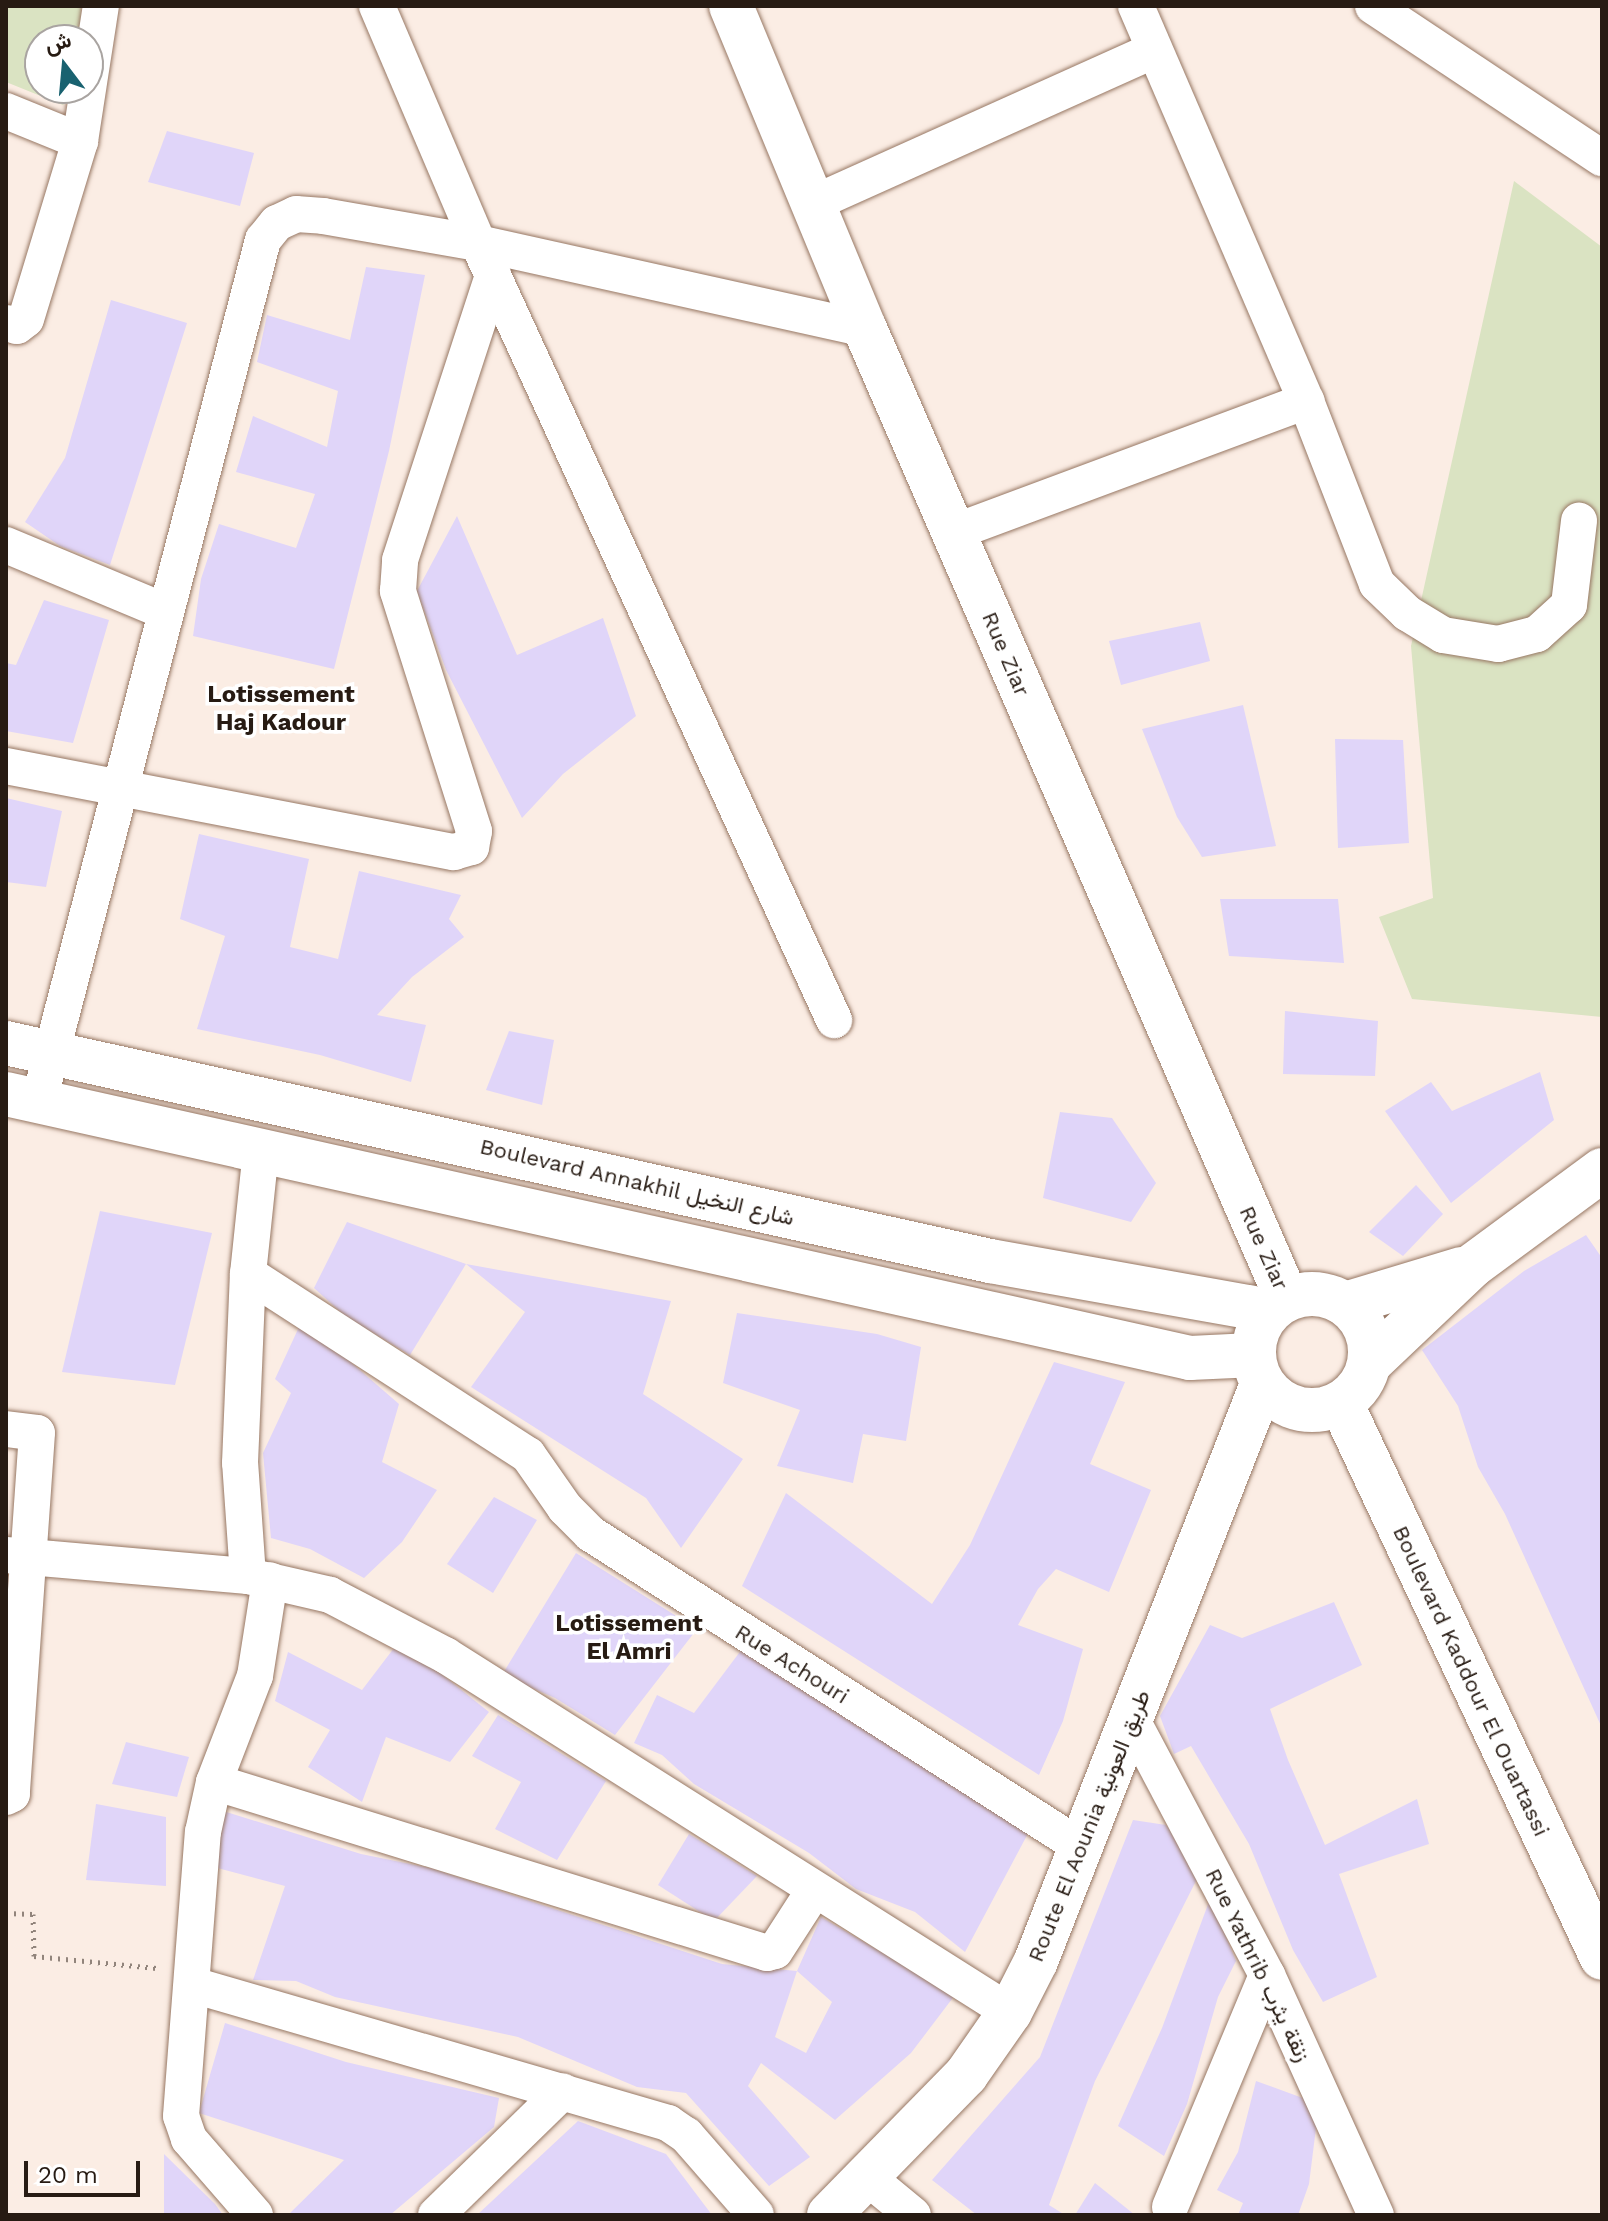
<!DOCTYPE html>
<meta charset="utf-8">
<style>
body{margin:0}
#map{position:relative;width:1608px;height:2221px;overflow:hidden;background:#fbede4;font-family:"Work Sans",Vazirmatn,sans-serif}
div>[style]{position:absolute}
.green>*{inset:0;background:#dae3c2}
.building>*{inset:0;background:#e0d5f9}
.path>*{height:5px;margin-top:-2.5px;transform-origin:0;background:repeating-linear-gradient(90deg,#91847b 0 2px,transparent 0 8px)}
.roads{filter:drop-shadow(0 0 2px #977763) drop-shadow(0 0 2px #977763)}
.street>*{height:36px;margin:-18px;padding:0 18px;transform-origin:18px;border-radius:18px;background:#fff}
.secondary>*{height:44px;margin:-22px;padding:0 22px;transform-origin:22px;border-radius:22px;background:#fff}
.secondary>.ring{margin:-22px;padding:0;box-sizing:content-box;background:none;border:44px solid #fff;border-radius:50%}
span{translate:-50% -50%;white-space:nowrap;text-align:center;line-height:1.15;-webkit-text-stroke:7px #fff;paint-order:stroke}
.street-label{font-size:22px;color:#271b13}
.neighbourhood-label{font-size:24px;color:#271b13;font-weight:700}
.frame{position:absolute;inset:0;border:8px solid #271b13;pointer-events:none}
.north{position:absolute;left:24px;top:24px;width:80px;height:80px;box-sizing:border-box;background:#fff;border:2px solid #a9a4a1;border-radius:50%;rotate:344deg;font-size:22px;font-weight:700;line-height:32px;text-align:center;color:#271b13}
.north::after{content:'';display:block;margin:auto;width:28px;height:36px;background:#196270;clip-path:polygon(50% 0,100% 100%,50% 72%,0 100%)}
.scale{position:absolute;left:24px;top:2161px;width:116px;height:36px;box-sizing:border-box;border:4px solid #271b13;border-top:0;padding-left:10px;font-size:24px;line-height:28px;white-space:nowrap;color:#271b13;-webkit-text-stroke:6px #fff;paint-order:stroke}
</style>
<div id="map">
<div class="green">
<div style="clip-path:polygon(6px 6px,81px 6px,80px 40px,40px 40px,40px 88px,79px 88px,63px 105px,6px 82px)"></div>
<div style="clip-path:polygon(1514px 181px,1602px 247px,1602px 1017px,1412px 999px,1379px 917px,1433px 898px,1411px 646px)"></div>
</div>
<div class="building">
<div style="clip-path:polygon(167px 131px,254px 153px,240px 206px,148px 182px)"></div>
<div style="clip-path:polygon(366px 267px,425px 275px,389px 451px,334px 669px,193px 636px,201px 579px,219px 524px,296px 548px,315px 494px,236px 472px,253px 416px,327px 447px,338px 391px,257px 362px,267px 315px,350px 340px)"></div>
<div style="clip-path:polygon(111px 300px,187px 323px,110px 565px,60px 546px,25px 522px,65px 458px)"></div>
<div style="clip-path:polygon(457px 516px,517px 655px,603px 618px,636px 716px,563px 774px,522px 818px,446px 670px,417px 591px)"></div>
<div style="clip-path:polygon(44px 600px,109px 620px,73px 743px,6px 731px,6px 663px,16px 665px)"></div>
<div style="clip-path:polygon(1200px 622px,1210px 661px,1121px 685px,1109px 641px)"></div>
<div style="clip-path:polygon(1243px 705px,1276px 846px,1202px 857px,1177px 817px,1142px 729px)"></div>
<div style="clip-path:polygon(1335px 739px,1403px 740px,1409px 843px,1338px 848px)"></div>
<div style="clip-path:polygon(6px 798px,62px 811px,46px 887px,6px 882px)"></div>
<div style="clip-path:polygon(199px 834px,309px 859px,290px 947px,338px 959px,359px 871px,461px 895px,449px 919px,464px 937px,412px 977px,377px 1015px,426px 1025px,411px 1082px,320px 1055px,197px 1029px,225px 936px,180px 919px)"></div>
<div style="clip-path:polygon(1220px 899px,1338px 899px,1344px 963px,1229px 956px)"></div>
<div style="clip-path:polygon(1285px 1011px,1378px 1021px,1375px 1076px,1283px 1074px)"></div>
<div style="clip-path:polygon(509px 1031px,554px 1040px,542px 1105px,486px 1090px)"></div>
<div style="clip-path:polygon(1540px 1072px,1554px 1120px,1451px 1203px,1385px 1111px,1431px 1082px,1452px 1111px)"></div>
<div style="clip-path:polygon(1060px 1112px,1112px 1118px,1156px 1183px,1131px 1222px,1043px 1198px)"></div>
<div style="clip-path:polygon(1416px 1185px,1443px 1214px,1403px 1256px,1369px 1232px)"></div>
<div style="clip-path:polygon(100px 1211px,212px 1233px,175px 1385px,62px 1372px)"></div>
<div style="clip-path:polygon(347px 1222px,466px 1264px,410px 1355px,345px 1316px,314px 1288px)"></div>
<div style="clip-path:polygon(1586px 1235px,1602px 1258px,1602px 1728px,1505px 1514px,1478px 1467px,1458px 1406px,1422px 1350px,1524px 1271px)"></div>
<div style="clip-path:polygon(466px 1264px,671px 1301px,643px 1394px,743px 1459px,681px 1548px,646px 1498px,471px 1387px,525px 1312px)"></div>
<div style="clip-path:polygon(737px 1313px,877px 1334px,921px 1347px,906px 1441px,863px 1434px,853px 1483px,777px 1466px,800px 1410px,723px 1383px)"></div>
<div style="clip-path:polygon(299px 1327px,332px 1346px,399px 1404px,382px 1462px,437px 1490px,402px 1542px,364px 1578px,310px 1549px,271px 1538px,263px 1453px,291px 1393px,275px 1379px)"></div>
<div style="clip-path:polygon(1054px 1362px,1125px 1382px,1090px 1464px,1151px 1490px,1109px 1592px,1056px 1569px,1038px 1589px,1018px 1625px,1083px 1649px,1063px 1721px,1039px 1775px,742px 1586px,786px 1493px,932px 1604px,970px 1545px)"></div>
<div style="clip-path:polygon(494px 1497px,537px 1520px,493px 1593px,447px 1564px)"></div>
<div style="clip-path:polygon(576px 1553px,697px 1629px,615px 1735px,555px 1698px,502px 1675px)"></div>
<div style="clip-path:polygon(1334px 1602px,1362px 1665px,1270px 1709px,1288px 1760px,1325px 1845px,1417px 1799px,1429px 1844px,1339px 1874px,1377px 1977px,1323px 2002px,1293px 1950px,1249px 1844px,1191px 1746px,1174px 1754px,1160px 1716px,1210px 1625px,1242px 1638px)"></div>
<div style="clip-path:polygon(745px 1645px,1032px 1826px,965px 1952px,915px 1912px,856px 1889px,809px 1853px,694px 1784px,662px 1755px,634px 1743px,657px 1695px,694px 1713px)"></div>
<div style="clip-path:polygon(394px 1648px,440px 1673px,489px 1712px,450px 1762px,386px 1737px,362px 1802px,308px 1767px,330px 1730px,275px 1701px,288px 1652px,362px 1690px)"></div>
<div style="clip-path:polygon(498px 1715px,606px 1781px,557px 1860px,495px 1829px,521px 1782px,472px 1756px)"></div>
<div style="clip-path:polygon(126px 1742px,189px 1757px,177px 1797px,112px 1784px)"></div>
<div style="clip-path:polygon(96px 1804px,166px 1817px,166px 1886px,86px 1880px)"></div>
<div style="clip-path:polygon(220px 1810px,361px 1854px,430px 1868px,722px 1964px,797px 1971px,775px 2037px,806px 2053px,832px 2002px,797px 1971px,821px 1917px,955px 1995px,911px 2053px,835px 2120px,761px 2063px,748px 2086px,810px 2157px,769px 2186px,686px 2093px,637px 2087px,518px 2037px,335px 1997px,296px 1981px,253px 1980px,285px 1886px,210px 1866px)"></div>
<div style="clip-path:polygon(1133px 1820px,1166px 1825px,1200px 1873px,1095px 2081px,1049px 2205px,1065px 2215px,977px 2215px,932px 2180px,1040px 2057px)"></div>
<div style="clip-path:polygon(689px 1834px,757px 1876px,714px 1921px,658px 1885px)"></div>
<div style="clip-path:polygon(1210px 1899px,1236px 1961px,1218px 1997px,1187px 2104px,1164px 2156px,1118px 2126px,1162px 2028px)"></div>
<div style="clip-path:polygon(225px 2023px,346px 2062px,499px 2098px,494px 2127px,390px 2215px,288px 2215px,344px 2160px,199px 2113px)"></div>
<div style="clip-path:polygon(1256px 2081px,1319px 2104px,1309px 2184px,1298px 2215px,1238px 2215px,1243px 2203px,1217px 2190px,1238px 2152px)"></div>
<div style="clip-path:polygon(578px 2121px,666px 2154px,712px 2215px,477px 2215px)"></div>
<div style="clip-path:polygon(164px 2154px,215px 2204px,223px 2215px,164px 2215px)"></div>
<div style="clip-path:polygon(1095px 2183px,1135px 2215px,1075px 2215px)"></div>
</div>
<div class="path">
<div style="left:6px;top:1913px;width:27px;rotate:2deg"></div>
<div style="left:33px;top:1914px;width:42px;rotate:88.6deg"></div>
<div style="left:34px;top:1956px;width:123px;rotate:5.6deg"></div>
</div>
<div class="roads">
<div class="street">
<div style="left:377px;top:6px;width:258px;rotate:66.9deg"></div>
<div style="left:478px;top:243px;width:855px;rotate:65.38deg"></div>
<div style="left:1136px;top:6px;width:430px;rotate:66.7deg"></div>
<div style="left:1306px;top:401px;width:196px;rotate:68.8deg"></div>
<div style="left:1377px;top:584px;width:42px;rotate:44deg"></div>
<div style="left:1407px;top:613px;width:42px;rotate:31.4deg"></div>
<div style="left:1443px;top:635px;width:56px;rotate:9.3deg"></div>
<div style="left:1498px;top:644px;width:40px;rotate:-14.4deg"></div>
<div style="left:1537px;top:634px;width:43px;rotate:-42.2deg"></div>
<div style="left:1569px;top:605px;width:85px;rotate:-83.2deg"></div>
<div style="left:1373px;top:6px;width:275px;rotate:33.6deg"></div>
<div style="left:6px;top:111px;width:80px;rotate:22.1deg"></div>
<div style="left:814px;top:203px;width:373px;rotate:-24.2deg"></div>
<div style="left:6px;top:323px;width:11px;rotate:15deg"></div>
<div style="left:17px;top:326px;width:11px;rotate:-38deg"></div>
<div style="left:26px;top:319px;width:186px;rotate:-73.1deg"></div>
<div style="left:80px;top:141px;width:137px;rotate:-81.2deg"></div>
<div style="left:954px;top:532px;width:376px;rotate:-20.4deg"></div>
<div style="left:6px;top:545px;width:173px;rotate:22.7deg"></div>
<div style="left:6px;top:766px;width:456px;rotate:10.9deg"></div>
<div style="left:454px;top:852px;width:18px;rotate:-16deg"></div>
<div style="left:471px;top:847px;width:16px;rotate:-79deg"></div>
<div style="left:474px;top:831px;width:252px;rotate:-107.6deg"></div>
<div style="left:398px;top:591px;width:31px;rotate:-86deg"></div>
<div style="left:400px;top:560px;width:300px;rotate:-71.9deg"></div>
<div style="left:39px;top:1101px;width:890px;rotate:-75.42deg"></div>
<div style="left:263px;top:240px;width:22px;rotate:-51deg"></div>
<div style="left:277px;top:223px;width:21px;rotate:-25deg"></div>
<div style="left:296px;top:214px;width:27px;rotate:4deg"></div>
<div style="left:323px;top:216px;width:157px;rotate:9.9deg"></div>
<div style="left:478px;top:243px;width:396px;rotate:12.5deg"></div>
<div style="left:248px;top:1274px;width:333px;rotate:32.9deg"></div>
<div style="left:528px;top:1455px;width:65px;rotate:55.1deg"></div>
<div style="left:565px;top:1508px;width:37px;rotate:45deg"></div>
<div style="left:591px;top:1534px;width:578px;rotate:32.56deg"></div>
<div style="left:6px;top:1429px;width:31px;rotate:7deg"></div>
<div style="left:37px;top:1433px;width:362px;rotate:94deg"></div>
<div style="left:12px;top:1794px;width:7px;rotate:153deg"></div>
<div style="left:6px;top:1555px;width:243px;rotate:5deg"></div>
<div style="left:248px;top:1576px;width:84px;rotate:13deg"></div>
<div style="left:330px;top:1595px;width:130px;rotate:27.6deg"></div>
<div style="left:445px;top:1655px;width:668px;rotate:32.29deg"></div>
<div style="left:248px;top:1576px;width:113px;rotate:-94deg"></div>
<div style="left:240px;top:1463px;width:189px;rotate:-87.6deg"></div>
<div style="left:248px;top:1274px;width:125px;rotate:-84deg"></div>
<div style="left:1132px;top:1720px;width:289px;rotate:62.1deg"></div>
<div style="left:1267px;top:1975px;width:264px;rotate:65.6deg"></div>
<div style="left:214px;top:1782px;width:579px;rotate:17.18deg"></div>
<div style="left:767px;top:1953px;width:8px;rotate:-14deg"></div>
<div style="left:775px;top:1951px;width:70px;rotate:-57.2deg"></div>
<div style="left:193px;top:1985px;width:495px;rotate:16.2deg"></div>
<div style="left:668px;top:2123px;width:22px;rotate:34deg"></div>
<div style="left:686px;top:2135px;width:106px;rotate:48.8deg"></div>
<div style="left:868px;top:2178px;width:58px;rotate:39.4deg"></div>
<div style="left:1170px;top:2207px;width:251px;rotate:-67.3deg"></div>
<div style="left:255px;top:2215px;width:101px;rotate:-131deg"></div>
<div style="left:189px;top:2139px;width:24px;rotate:-109deg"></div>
<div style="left:181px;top:2116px;width:285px;rotate:-85.6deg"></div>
<div style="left:203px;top:1832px;width:51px;rotate:-77.6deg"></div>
<div style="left:214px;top:1782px;width:114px;rotate:-68.9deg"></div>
<div style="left:255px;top:1676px;width:97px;rotate:-81.1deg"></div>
<div style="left:436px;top:2215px;width:177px;rotate:-44.3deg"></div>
</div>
<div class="secondary">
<div style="left:731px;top:6px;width:350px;rotate:67.5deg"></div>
<div style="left:865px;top:329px;width:1058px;rotate:66.49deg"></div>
<div style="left:6px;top:1043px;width:1008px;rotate:12.49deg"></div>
<div style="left:990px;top:1261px;width:284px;rotate:10.1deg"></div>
<div style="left:6px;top:1094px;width:1213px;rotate:12.57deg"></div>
<div style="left:1190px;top:1358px;width:63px;rotate:-2.7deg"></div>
<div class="ring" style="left:1254px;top:1294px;width:72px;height:72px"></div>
<div style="left:1345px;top:1304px;width:122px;rotate:-16.7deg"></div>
<div style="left:1372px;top:1361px;width:138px;rotate:-43.5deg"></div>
<div style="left:1472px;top:1266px;width:162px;rotate:-36.4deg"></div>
<div style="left:1341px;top:1403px;width:613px;rotate:64.81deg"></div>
<div style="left:829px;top:2215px;width:196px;rotate:-45.6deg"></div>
<div style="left:966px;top:2075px;width:77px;rotate:-55.1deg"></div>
<div style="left:1010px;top:2012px;width:57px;rotate:-63deg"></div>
<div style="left:1036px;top:1961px;width:620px;rotate:-68.61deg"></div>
</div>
</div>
<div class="street-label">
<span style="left:1006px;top:654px;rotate:67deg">Rue Ziar</span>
<span style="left:637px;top:1182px;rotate:13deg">Boulevard Annakhil شارع النخيل</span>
<span style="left:1264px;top:1248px;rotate:66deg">Rue Ziar</span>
<span style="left:792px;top:1664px;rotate:32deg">Rue Achouri</span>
<span style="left:1471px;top:1681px;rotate:65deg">Boulevard Kaddour El Ouartassi</span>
<span style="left:1089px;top:1826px;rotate:-68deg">Route El Aounia طريق العونية</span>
<span style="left:1258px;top:1965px;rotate:64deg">Rue Yathrib زنقة يثرب</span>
</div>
<div class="neighbourhood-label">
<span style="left:281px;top:709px">Lotissement<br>Haj Kadour</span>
<span style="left:629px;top:1638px">Lotissement<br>El Amri</span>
</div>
<div class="frame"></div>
<div class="north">ش</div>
<div class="scale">20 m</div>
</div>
